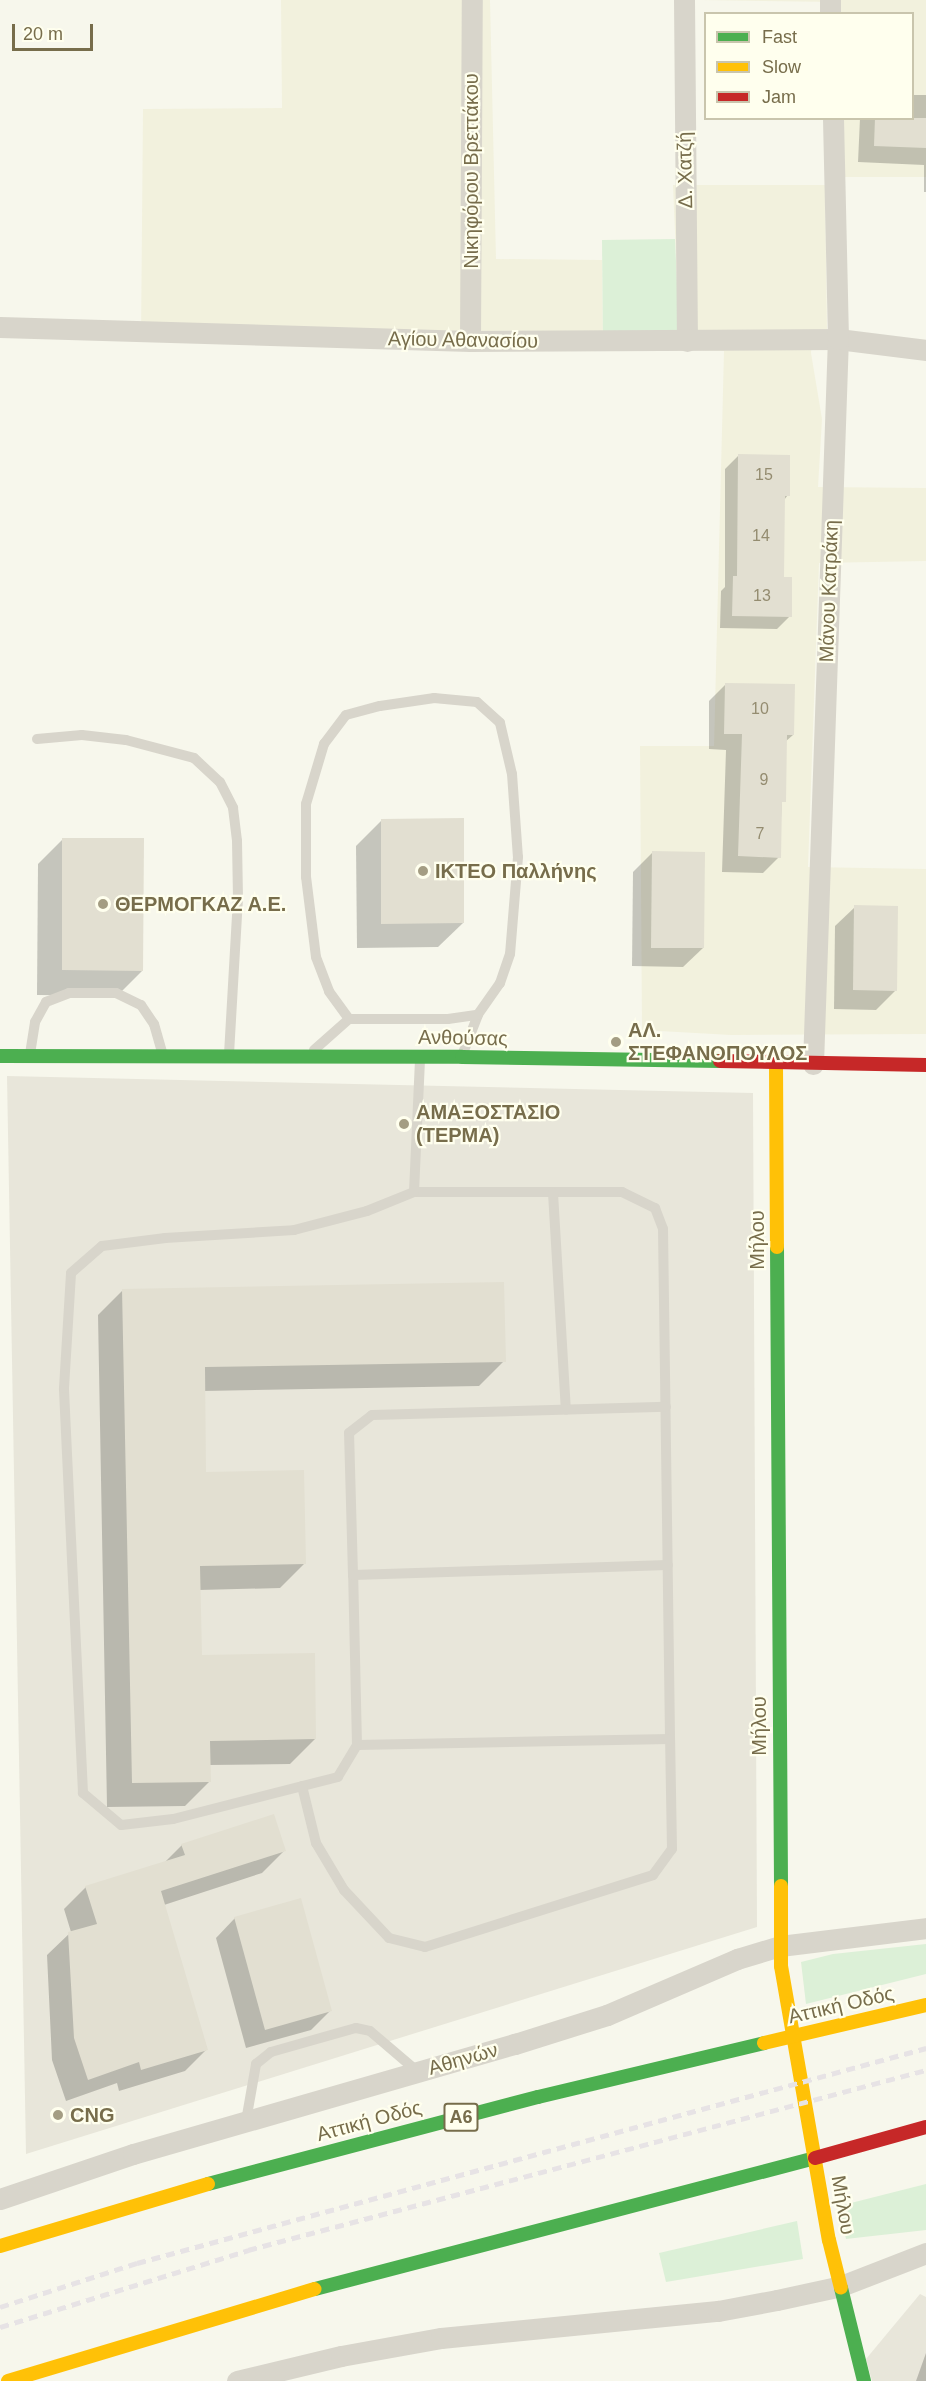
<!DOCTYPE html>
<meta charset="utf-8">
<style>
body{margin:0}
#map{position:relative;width:926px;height:2381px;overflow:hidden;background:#f7f7ec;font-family:Arial,sans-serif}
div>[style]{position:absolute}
.residential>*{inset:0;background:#f2f1dd}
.industrial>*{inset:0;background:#e8e6da}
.green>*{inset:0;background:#dcf0d7}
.shadow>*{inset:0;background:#0003}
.building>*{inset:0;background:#e2dfd1}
.lane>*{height:10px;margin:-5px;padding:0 5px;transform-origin:5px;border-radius:5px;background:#d8d5cb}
.street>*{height:21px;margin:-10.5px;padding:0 10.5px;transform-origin:10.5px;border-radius:10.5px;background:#d8d5cb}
.fast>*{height:14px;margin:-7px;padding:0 7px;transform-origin:7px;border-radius:7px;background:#4caf50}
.slow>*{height:14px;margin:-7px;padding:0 7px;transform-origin:7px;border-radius:7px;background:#ffc107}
.jam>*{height:14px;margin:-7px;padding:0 7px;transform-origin:7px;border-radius:7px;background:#c62828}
.rail>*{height:4.5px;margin-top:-2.25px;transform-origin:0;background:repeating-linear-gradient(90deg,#e7e3e5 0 9px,transparent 0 15px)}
.dots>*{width:16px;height:16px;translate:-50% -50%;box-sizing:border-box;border:3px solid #ffe;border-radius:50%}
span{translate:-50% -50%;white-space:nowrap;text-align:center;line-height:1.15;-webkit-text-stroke:4.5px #ffe;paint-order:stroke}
.number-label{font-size:16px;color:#948c70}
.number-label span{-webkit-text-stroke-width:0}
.shield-label span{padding:2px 4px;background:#ffe;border:2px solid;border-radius:4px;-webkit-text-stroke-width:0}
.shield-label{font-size:18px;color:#776d4b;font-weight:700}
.street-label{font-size:20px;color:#776d4b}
.poi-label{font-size:20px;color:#776d4b;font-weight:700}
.left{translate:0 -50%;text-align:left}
.legend{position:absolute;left:704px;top:12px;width:210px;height:108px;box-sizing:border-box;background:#ffe;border:2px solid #c9c5ad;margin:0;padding:8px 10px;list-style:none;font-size:18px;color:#776d4b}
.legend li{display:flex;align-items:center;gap:12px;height:30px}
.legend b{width:30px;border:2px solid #c9c5ad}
.scale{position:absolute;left:12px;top:24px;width:81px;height:27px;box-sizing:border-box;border:3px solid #776d4b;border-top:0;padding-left:8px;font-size:18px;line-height:21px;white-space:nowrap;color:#776d4b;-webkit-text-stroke:4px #ffe;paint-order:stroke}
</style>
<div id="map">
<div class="residential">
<div style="clip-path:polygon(281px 0,490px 0,496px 259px,602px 260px,603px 348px,141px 340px,143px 109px,282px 108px)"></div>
<div style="clip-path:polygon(700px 0,926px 0,926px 177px,842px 177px,841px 119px,912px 118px,912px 14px,839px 13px,839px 2px)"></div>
<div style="clip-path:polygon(673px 185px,825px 185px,827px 329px,813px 330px,811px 353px,822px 419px,818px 487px,926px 488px,926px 561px,819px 563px,808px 867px,926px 869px,926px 1034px,731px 1035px,642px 1030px,640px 746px,714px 746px,724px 351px,680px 349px)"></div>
</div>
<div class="industrial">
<div style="clip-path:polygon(7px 1076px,753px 1093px,757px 1927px,26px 2154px)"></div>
<div style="clip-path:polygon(920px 2294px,926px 2297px,926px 2381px,872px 2381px,866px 2359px)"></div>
</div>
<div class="green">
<div style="clip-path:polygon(675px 239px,680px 349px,603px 348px,602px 240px)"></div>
<div style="clip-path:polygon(926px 1944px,926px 1974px,806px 2004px,801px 1962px,833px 1954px)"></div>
<div style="clip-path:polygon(926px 2184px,926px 2230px,846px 2239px,839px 2206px)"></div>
<div style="clip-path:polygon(797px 2221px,803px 2259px,666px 2282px,659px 2253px)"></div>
</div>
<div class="shadow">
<div style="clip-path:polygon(912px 95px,926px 95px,926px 192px,924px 192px,924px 165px,858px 162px,860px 118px,912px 118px)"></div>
<div style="clip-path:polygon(738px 456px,788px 495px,784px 500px,783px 578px,790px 616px,777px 629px,720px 628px,721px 591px,725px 587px,725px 469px)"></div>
<div style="clip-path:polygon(725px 685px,793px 735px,785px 742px,779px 857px,763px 873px,722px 872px,726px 750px,709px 749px,709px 701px)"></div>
<div style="clip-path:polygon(381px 821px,463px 923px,438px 947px,357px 948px,356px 846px)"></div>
<div style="clip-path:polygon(63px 839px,142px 971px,117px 996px,37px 995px,38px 864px)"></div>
<div style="clip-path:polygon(653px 852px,703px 948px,683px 967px,632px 966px,633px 872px)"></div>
<div style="clip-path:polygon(855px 907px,896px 990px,876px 1010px,834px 1009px,835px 926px)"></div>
<div style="clip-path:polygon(123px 1290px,504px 1361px,479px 1386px,203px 1391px,205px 1473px,305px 1563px,280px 1588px,199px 1590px,201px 1657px,315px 1739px,290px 1764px,209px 1765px,210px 1781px,185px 1806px,107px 1807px,98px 1315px)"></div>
<div style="clip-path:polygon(182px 1845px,284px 1851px,262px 1873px,164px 1905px,207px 2049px,185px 2071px,119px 2091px,117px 2083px,66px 2101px,52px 2060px,47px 1955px,71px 1932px,64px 1909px,86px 1887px,164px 1863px)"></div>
<div style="clip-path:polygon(235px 1918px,331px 2010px,311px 2030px,246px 2048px,216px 1938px)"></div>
<div style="clip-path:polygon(926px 2353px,926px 2381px,916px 2381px)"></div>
</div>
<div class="building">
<div style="clip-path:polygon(875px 118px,926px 118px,926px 148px,874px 146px)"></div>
<div style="clip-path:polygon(738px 454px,790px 455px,790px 496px,785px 496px,784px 577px,792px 577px,792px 617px,732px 616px,733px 576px,737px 576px)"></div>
<div style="clip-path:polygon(725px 683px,795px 684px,794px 735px,787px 735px,786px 802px,782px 802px,781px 858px,738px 856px,742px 734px,724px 734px)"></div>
<div style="clip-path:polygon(464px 818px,464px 923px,381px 924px,381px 819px)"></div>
<div style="clip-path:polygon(62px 838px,144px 838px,143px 971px,62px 970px)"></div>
<div style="clip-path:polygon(652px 851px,705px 852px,704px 948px,651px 948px)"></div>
<div style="clip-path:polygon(854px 905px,898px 906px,897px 991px,853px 990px)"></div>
<div style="clip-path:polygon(504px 1282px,506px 1362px,205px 1367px,206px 1472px,304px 1470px,306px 1564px,200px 1566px,202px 1655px,315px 1653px,316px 1739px,210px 1741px,211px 1782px,132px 1783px,122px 1289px)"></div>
<div style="clip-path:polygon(274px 1814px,286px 1851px,161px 1891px,208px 2050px,141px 2070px,139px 2062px,88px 2080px,74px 2038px,68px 1932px,97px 1924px,85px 1886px,185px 1855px,181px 1844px)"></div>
<div style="clip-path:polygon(301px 1898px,332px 2011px,265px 2030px,234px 1917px)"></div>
</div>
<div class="lane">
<div style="left:37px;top:739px;width:45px;rotate:-5.1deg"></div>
<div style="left:82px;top:735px;width:44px;rotate:6.5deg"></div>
<div style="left:126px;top:740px;width:70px;rotate:14.8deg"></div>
<div style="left:194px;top:758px;width:35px;rotate:43deg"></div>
<div style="left:220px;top:782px;width:29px;rotate:63deg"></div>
<div style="left:233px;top:808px;width:33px;rotate:83deg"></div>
<div style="left:237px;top:841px;width:57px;rotate:89deg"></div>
<div style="left:238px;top:898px;width:157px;rotate:93.3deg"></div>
<div style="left:349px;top:1019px;width:34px;rotate:-126deg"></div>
<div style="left:329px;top:991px;width:36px;rotate:-111deg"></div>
<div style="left:316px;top:957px;width:81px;rotate:-97.1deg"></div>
<div style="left:306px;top:877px;width:73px;rotate:-90deg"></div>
<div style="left:306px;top:804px;width:63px;rotate:-73.3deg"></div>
<div style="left:324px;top:744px;width:36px;rotate:-53deg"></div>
<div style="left:346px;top:715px;width:35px;rotate:-15deg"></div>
<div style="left:380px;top:706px;width:55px;rotate:-8.4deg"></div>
<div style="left:434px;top:698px;width:43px;rotate:5.3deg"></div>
<div style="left:477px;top:702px;width:31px;rotate:42deg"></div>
<div style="left:500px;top:723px;width:52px;rotate:76.8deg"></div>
<div style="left:512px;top:774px;width:83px;rotate:85.9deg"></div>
<div style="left:518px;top:857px;width:97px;rotate:94.7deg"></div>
<div style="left:510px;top:954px;width:31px;rotate:109deg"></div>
<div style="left:500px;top:983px;width:39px;rotate:125deg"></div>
<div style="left:478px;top:1015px;width:41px;rotate:111.5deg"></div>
<div style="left:314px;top:1050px;width:47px;rotate:-41.5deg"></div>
<div style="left:349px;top:1019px;width:99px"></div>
<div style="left:448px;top:1019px;width:30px;rotate:-8deg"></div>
<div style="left:30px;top:1054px;width:32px;rotate:-81deg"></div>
<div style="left:35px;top:1022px;width:23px;rotate:-61deg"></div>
<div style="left:46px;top:1002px;width:25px;rotate:-21deg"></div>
<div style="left:69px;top:993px;width:47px"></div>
<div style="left:116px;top:993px;width:28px;rotate:26deg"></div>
<div style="left:141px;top:1005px;width:23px;rotate:56deg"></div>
<div style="left:154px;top:1024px;width:32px;rotate:74deg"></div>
<div style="left:414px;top:1192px;width:208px"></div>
<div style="left:622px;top:1192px;width:37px;rotate:26deg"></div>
<div style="left:655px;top:1208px;width:22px;rotate:69deg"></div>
<div style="left:663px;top:1229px;width:510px;rotate:89.21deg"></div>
<div style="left:670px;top:1739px;width:313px;rotate:178.9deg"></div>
<div style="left:357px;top:1745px;width:37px;rotate:121deg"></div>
<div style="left:338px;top:1777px;width:170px;rotate:165.7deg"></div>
<div style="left:173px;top:1819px;width:52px;rotate:173.4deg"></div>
<div style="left:121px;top:1825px;width:50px;rotate:-139.9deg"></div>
<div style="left:83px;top:1793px;width:405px;rotate:-92.7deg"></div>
<div style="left:64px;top:1388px;width:115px;rotate:-86.5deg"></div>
<div style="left:71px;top:1273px;width:41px;rotate:-41.1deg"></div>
<div style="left:102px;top:1246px;width:64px;rotate:-7.2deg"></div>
<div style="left:165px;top:1238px;width:129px;rotate:-3.5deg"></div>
<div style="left:294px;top:1230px;width:75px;rotate:-14.6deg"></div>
<div style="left:367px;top:1211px;width:51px;rotate:-22deg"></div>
<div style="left:414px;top:1192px;width:132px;rotate:-87.4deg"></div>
<div style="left:553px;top:1193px;width:217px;rotate:86.6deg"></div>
<div style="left:353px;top:1575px;width:142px;rotate:-91.6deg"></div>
<div style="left:349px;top:1433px;width:29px;rotate:-38deg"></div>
<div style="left:372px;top:1415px;width:294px;rotate:-1.6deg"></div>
<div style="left:357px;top:1745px;width:170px;rotate:-91.3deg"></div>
<div style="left:353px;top:1575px;width:315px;rotate:-1.8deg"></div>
<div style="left:302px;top:1786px;width:59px;rotate:76.2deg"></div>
<div style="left:316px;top:1843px;width:55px;rotate:59.2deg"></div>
<div style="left:344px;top:1890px;width:66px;rotate:46.8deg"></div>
<div style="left:389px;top:1938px;width:37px;rotate:14deg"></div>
<div style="left:425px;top:1947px;width:239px;rotate:-17.5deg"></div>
<div style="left:653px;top:1875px;width:32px;rotate:-54deg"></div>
<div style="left:672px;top:1849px;width:110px;rotate:-91deg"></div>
<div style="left:246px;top:2121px;width:58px;rotate:-80deg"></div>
<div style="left:256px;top:2064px;width:19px;rotate:-39deg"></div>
<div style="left:271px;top:2052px;width:88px;rotate:-15.8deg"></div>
<div style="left:356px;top:2028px;width:14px;rotate:12deg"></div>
<div style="left:370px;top:2031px;width:63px;rotate:40.5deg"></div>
</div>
<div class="street">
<div style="left:684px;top:0;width:341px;rotate:89.5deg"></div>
<div style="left:830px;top:0;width:14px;rotate:90deg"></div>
<div style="left:0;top:327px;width:470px;rotate:1.7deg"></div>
<div style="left:470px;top:341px;width:368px;rotate:-0.3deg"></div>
<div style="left:838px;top:339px;width:89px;rotate:7.1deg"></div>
<div style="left:470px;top:341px;width:341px;rotate:-89.7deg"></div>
<div style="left:813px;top:1064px;width:725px;rotate:-88.03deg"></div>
<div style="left:838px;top:339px;width:221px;rotate:-91.3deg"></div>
<div style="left:0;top:2199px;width:140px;rotate:-18.7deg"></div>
<div style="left:133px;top:2154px;width:398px;rotate:-16.1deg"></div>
<div style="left:515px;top:2044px;width:96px;rotate:-17.5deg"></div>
<div style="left:607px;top:2015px;width:142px;rotate:-23.3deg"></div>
<div style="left:737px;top:1959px;width:45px;rotate:-16.8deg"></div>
<div style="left:780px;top:1946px;width:147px;rotate:-7deg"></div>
<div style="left:237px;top:2381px;width:107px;rotate:-13.5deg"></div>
<div style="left:341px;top:2356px;width:102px;rotate:-10.2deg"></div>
<div style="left:441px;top:2338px;width:278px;rotate:-5.6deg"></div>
<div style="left:718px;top:2311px;width:60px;rotate:-10.6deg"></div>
<div style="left:777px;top:2300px;width:66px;rotate:-12.3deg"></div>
<div style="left:841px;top:2286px;width:91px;rotate:-21.2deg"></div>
</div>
<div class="fast">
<div style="left:0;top:1056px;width:462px;rotate:0.1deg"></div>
<div style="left:462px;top:1057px;width:258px;rotate:0.9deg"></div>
<div style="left:777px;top:1247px;width:639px;rotate:89.64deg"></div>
<div style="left:208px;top:2184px;width:341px;rotate:-14.8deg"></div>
<div style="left:538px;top:2097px;width:232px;rotate:-13.4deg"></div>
<div style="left:841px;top:2288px;width:96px;rotate:76.1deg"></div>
<div style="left:315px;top:2289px;width:517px;rotate:-14.68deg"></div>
</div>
<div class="slow">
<div style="left:776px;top:1063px;width:184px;rotate:89.7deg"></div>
<div style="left:781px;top:1886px;width:80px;rotate:90deg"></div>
<div style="left:781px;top:1966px;width:278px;rotate:80.1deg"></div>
<div style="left:829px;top:2240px;width:49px;rotate:76deg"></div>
<div style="left:764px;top:2043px;width:166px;rotate:-13.2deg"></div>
<div style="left:0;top:2246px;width:217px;rotate:-16.6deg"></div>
<div style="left:8px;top:2381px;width:320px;rotate:-16.7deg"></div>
</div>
<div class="jam">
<div style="left:720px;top:1061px;width:206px;rotate:1.1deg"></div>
<div style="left:815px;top:2158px;width:115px;rotate:-15.6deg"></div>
</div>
<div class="rail">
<div style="left:0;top:2307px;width:144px;rotate:-17.8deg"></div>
<div style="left:137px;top:2263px;width:818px;rotate:-15.24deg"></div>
<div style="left:0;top:2327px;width:260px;rotate:-17.2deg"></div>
<div style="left:248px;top:2250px;width:701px;rotate:-14.87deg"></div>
</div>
<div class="dots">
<div style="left:423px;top:871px;background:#a49d83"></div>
<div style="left:103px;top:904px;background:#a49d83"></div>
<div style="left:616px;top:1042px;background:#a49d83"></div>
<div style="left:404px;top:1124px;background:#a49d83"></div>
<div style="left:58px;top:2115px;background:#a49d83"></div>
</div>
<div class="number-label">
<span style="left:764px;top:475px">15</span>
<span style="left:761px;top:536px">14</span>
<span style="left:762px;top:596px">13</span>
<span style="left:760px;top:709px">10</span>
<span style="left:764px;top:780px">9</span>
<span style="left:760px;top:834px">7</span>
</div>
<div class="shield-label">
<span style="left:461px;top:2117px">Α6</span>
</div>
<div class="street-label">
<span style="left:685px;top:170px;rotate:-91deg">Δ. Χατζή</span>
<span style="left:471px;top:171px;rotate:-90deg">Νικηφόρου Βρεττάκου</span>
<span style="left:463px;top:340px;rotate:1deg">Αγίου Αθανασίου</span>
<span style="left:829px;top:591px;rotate:-88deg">Μάνου Κατράκη</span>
<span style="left:463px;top:1038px;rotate:1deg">Ανθούσας</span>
<span style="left:757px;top:1240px;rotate:-90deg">Μήλου</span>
<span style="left:759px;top:1726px;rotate:-90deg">Μήλου</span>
<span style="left:841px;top:2005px;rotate:-13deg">Αττική Οδός</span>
<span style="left:463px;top:2059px;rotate:-16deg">Αθηνών</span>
<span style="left:369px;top:2121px;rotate:-15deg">Αττική Οδός</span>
<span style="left:843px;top:2205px;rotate:80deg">Μήλου</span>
</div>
<div class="poi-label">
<span class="left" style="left:435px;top:871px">ΙΚΤΕΟ Παλλήνης</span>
<span class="left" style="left:115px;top:904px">ΘΕΡΜΟΓΚΑΖ Α.Ε.</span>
<span class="left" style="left:628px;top:1042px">ΑΛ.<br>ΣΤΕΦΑΝΟΠΟΥΛΟΣ</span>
<span class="left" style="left:416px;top:1124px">ΑΜΑΞΟΣΤΑΣΙΟ<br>(ΤΕΡΜΑ)</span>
<span class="left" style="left:70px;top:2115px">CNG</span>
</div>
<ul class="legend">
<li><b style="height:8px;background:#4caf50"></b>Fast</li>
<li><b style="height:8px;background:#ffc107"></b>Slow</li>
<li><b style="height:8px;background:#c62828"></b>Jam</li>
</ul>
<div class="scale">20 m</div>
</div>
